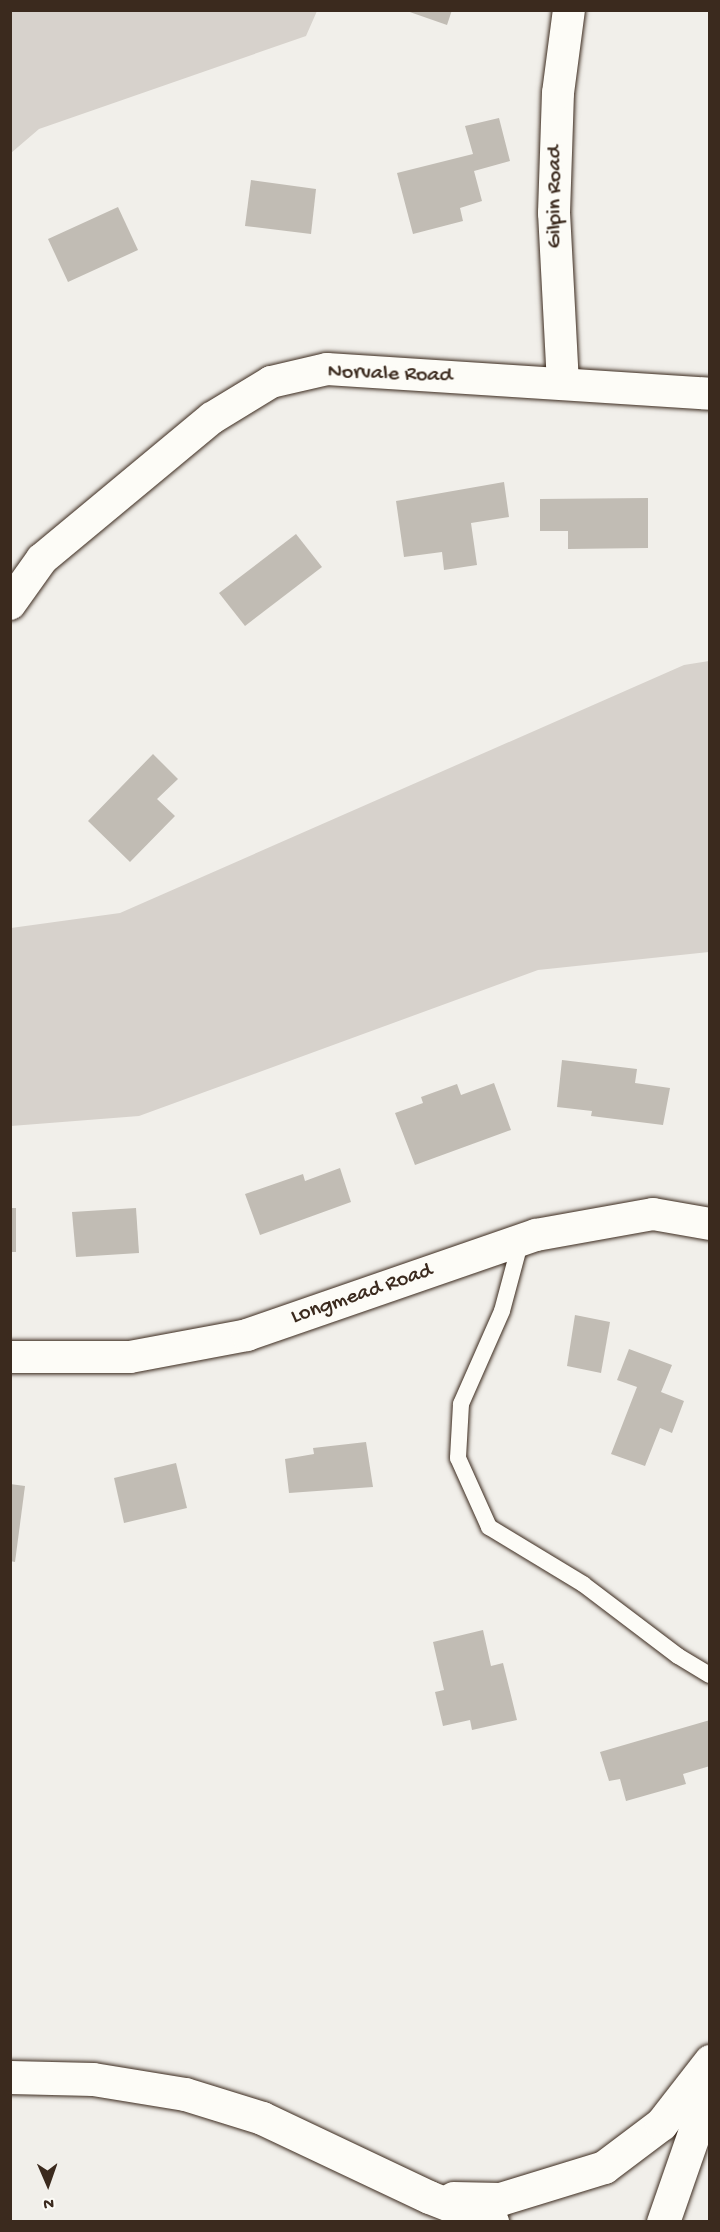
<!DOCTYPE html>
<style>
body{margin:0}
#map{position:relative;width:720px;height:2232px;overflow:hidden;background:#f1efea;font-family:"Gochi Hand",sans-serif}
div>[style]{position:absolute}
.green>*{inset:0;background:#d7d2cc}
.building>*{inset:0;background:#c1bcb4}
.roads{filter:drop-shadow(0 0 2px #3b2a1e) drop-shadow(0 0 2px #3b2a1e)}
.service>*{height:16px;margin:-8px;padding:0 8px;transform-origin:8px;border-radius:8px;background:#fdfcf7}
.minor>*{height:32px;margin:-16px;padding:0 16px;transform-origin:16px;border-radius:16px;background:#fdfcf7}
.secondary>*{height:33px;margin:-16.5px;padding:0 16.5px;transform-origin:16.5px;border-radius:16.5px;background:#fdfcf7}
.motorway>*{height:33px;margin:-16.5px;padding:0 16.5px;transform-origin:16.5px;border-radius:16.5px;background:#fdfcf7}
span{translate:-50% -50%;white-space:nowrap;text-align:center;line-height:1.15;-webkit-text-stroke:5px #fdfcf7;paint-order:stroke}
.street-label{font-size:22px;color:#3b2a1e}
.frame{position:absolute;inset:0;border:12px solid #3b2a1e;pointer-events:none}
.north{position:absolute;left:18px;top:2154px;width:60px;height:60px;-webkit-text-stroke:4px #fdfcf7;paint-order:stroke;rotate:178deg;font-size:16px;font-weight:700;line-height:24px;text-align:center;color:#3b2a1e}
.north::after{content:'';display:block;margin:auto;width:21px;height:27px;background:#3b2a1e;clip-path:polygon(50% 0,100% 100%,50% 72%,0 100%)}
</style>
<div id="map">
<div class="green">
<div style="clip-path:polygon(11px 10px,317px 10px,317px 11px,306px 36px,39px 129px,11px 153px)"></div>
<div style="clip-path:polygon(709px 661px,709px 952px,538px 970px,139px 1116px,11px 1126px,11px 928px,120px 913px,684px 665px)"></div>
</div>
<div class="building">
<div style="clip-path:polygon(404px 10px,452px 10px,447px 25px)"></div>
<div style="clip-path:polygon(499px 118px,510px 161px,474px 171px,482px 201px,460px 208px,463px 221px,413px 234px,397px 173px,473px 154px,465px 126px)"></div>
<div style="clip-path:polygon(251px 180px,316px 189px,311px 234px,245px 226px)"></div>
<div style="clip-path:polygon(118px 207px,138px 250px,68px 282px,48px 239px)"></div>
<div style="clip-path:polygon(504px 482px,509px 517px,471px 523px,477px 565px,444px 570px,442px 552px,404px 557px,396px 501px)"></div>
<div style="clip-path:polygon(648px 498px,648px 548px,568px 549px,568px 531px,540px 531px,540px 499px)"></div>
<div style="clip-path:polygon(296px 534px,322px 567px,245px 626px,219px 593px)"></div>
<div style="clip-path:polygon(153px 754px,178px 779px,157px 799px,175px 816px,130px 862px,88px 821px)"></div>
<div style="clip-path:polygon(562px 1060px,637px 1069px,635px 1083px,670px 1088px,663px 1125px,591px 1116px,592px 1111px,557px 1107px)"></div>
<div style="clip-path:polygon(494px 1083px,511px 1130px,415px 1165px,395px 1113px,423px 1103px,421px 1097px,457px 1084px,461px 1095px)"></div>
<div style="clip-path:polygon(340px 1168px,351px 1202px,260px 1235px,245px 1194px,303px 1174px,305px 1181px)"></div>
<div style="clip-path:polygon(10px 1208px,16px 1208px,16px 1252px,10px 1252px)"></div>
<div style="clip-path:polygon(136px 1208px,139px 1253px,76px 1257px,72px 1212px)"></div>
<div style="clip-path:polygon(575px 1315px,610px 1322px,601px 1373px,567px 1366px)"></div>
<div style="clip-path:polygon(629px 1349px,672px 1365px,661px 1392px,684px 1401px,672px 1433px,660px 1428px,645px 1466px,611px 1454px,637px 1387px,617px 1380px)"></div>
<div style="clip-path:polygon(366px 1442px,373px 1487px,289px 1493px,285px 1459px,314px 1454px,313px 1448px)"></div>
<div style="clip-path:polygon(176px 1463px,187px 1508px,124px 1523px,114px 1478px)"></div>
<div style="clip-path:polygon(10px 1484px,25px 1486px,15px 1562px,10px 1561px)"></div>
<div style="clip-path:polygon(483px 1630px,491px 1666px,503px 1663px,517px 1720px,472px 1730px,470px 1720px,443px 1726px,435px 1692px,444px 1690px,433px 1642px)"></div>
<div style="clip-path:polygon(710px 1720px,710px 1766px,683px 1774px,686px 1784px,626px 1801px,620px 1779px,609px 1781px,600px 1752px)"></div>
</div>
<div class="roads">
<div class="service">
<div style="left:521px;top:1240px;width:73px;rotate:105deg"></div>
<div style="left:502px;top:1311px;width:102px;rotate:113.8deg"></div>
<div style="left:461px;top:1404px;width:54px;rotate:93.2deg"></div>
<div style="left:458px;top:1458px;width:76px;rotate:65.8deg"></div>
<div style="left:489px;top:1527px;width:110px;rotate:31.2deg"></div>
<div style="left:583px;top:1584px;width:119px;rotate:37.2deg"></div>
<div style="left:678px;top:1656px;width:37px;rotate:31deg"></div>
</div>
<div class="minor">
<div style="left:563px;top:384px;width:171px;rotate:-93deg"></div>
<div style="left:554px;top:213px;width:120px;rotate:-88.1deg"></div>
<div style="left:558px;top:93px;width:84px;rotate:-82.5deg"></div>
<div style="left:10px;top:604px;width:55px;rotate:-54.6deg"></div>
<div style="left:42px;top:559px;width:221px;rotate:-39.7deg"></div>
<div style="left:212px;top:418px;width:69px;rotate:-31.4deg"></div>
<div style="left:271px;top:382px;width:57px;rotate:-13.1deg"></div>
<div style="left:327px;top:369px;width:384px;rotate:3.7deg"></div>
<div style="left:10px;top:1357px;width:120px"></div>
<div style="left:130px;top:1357px;width:119px;rotate:-10.6deg"></div>
<div style="left:247px;top:1335px;width:306px;rotate:-19.1deg"></div>
<div style="left:536px;top:1235px;width:119px;rotate:-10.2deg"></div>
<div style="left:653px;top:1214px;width:58px;rotate:10deg"></div>
</div>
<div class="secondary">
<div style="left:663px;top:2222px;width:143px;rotate:-70.8deg"></div>
</div>
<div class="motorway">
<div style="left:10px;top:2077px;width:83px;rotate:1.4deg"></div>
<div style="left:93px;top:2079px;width:93px;rotate:9.3deg"></div>
<div style="left:185px;top:2094px;width:81px;rotate:17.3deg"></div>
<div style="left:262px;top:2118px;width:185px;rotate:25.3deg"></div>
<div style="left:429px;top:2197px;width:68px;rotate:21.6deg"></div>
<div style="left:453px;top:2198px;width:47px;rotate:1.2deg"></div>
<div style="left:500px;top:2199px;width:109px;rotate:-17.1deg"></div>
<div style="left:604px;top:2167px;width:71px;rotate:-37deg"></div>
<div style="left:661px;top:2124px;width:80px;rotate:-52.1deg"></div>
</div>
</div>
<div class="street-label">
<span style="left:556px;top:197px;rotate:-90deg">Gilpin Road</span>
<span style="left:390px;top:375px;rotate:2deg">Norvale Road</span>
<span style="left:362px;top:1295px;rotate:-19deg">Longmead Road</span>
</div>
<div class="frame"></div>
<div class="north">N</div>
</div>
